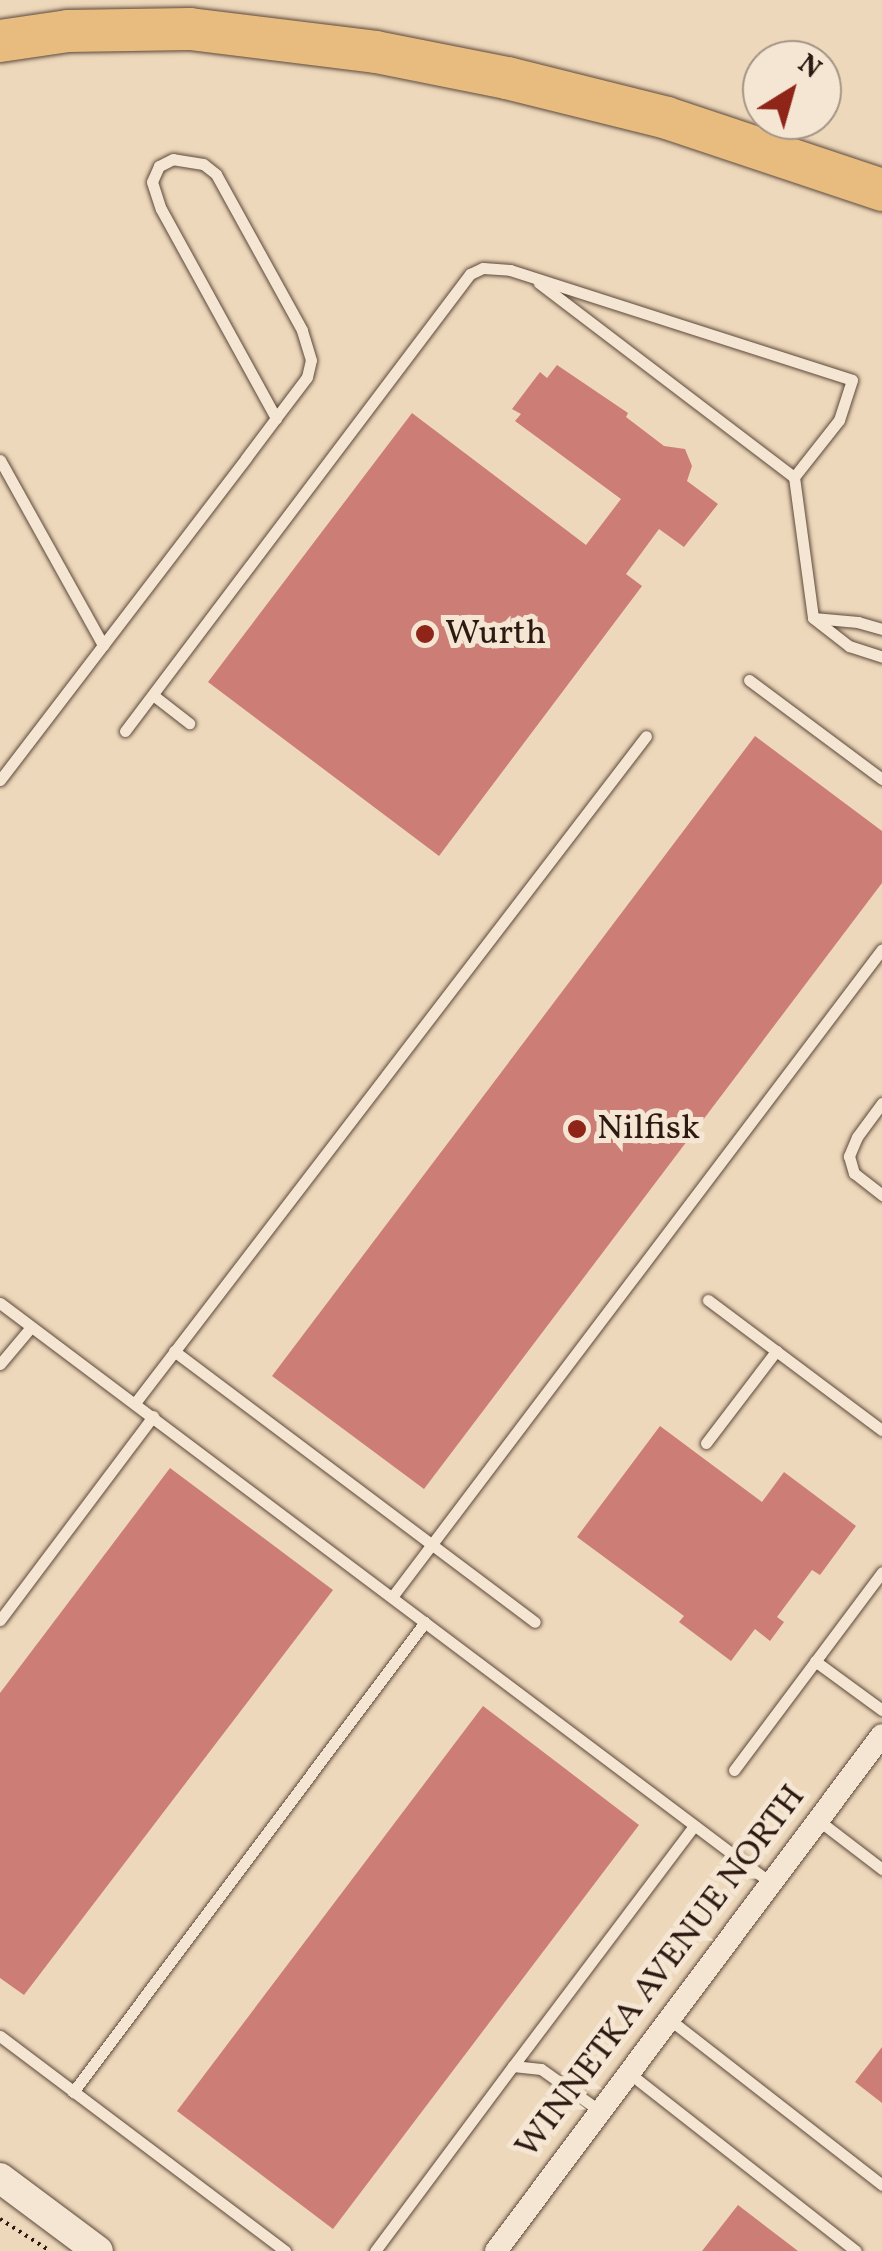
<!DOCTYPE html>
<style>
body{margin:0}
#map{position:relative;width:882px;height:2251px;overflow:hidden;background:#eed8bb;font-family:Vollkorn,serif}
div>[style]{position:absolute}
.building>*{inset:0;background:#cc7d76}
.path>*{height:4px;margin-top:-2px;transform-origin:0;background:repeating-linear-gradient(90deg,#2d1912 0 2.5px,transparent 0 7.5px)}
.roads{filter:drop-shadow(0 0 2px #5d493c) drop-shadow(0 0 2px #5d493c)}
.service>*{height:11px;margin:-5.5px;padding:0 5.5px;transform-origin:5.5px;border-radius:5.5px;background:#f4e6d3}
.minor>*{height:22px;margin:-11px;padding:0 11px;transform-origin:11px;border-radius:11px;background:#f4e6d3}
.tertiary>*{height:30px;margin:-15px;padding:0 15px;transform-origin:15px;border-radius:15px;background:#f4e6d3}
.motorway>*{height:42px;margin:-21px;padding:0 21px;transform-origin:21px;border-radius:21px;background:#e7bc7e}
.dots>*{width:28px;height:28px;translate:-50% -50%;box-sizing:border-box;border:5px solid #f4e6d3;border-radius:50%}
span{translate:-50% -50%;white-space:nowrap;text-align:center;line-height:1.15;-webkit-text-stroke:10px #f4e6d3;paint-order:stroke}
.poi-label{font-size:35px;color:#2d1912}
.left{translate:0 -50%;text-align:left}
.street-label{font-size:35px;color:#2d1912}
.north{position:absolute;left:742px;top:40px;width:100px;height:100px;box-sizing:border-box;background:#f4e6d3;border:2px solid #a49486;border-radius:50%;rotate:37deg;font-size:28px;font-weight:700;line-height:40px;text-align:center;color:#2d1912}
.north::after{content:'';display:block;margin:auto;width:35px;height:45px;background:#8f2418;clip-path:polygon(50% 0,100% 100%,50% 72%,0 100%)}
</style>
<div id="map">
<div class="building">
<div style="clip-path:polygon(557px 365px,628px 413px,626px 417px,664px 446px,685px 449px,692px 466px,687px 481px,718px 504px,684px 547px,659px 529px,626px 574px,642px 586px,439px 856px,208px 682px,412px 413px,586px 545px,621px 499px,515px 421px,521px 414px,512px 409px,540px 372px,547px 378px)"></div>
<div style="clip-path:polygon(755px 736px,882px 831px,882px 883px,424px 1489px,272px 1376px)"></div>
<div style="clip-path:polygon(660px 1426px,762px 1502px,784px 1472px,856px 1526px,820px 1575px,812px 1570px,777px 1617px,784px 1622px,770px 1641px,755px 1629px,731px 1661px,679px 1622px,684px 1616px,577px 1537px)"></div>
<div style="clip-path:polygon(170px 1468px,333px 1590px,24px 1995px,0 1978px,0 1693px)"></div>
<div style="clip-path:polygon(483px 1706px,639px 1825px,333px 2229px,177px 2111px)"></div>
<div style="clip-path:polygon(882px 2047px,882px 2103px,855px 2082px)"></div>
<div style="clip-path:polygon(738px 2205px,798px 2251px,702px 2251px)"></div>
</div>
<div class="path">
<div style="left:0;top:2219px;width:59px;rotate:32.6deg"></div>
</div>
<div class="roads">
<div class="service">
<div style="left:539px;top:283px;width:320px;rotate:37.3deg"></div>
<div style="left:0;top:460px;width:212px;rotate:60.9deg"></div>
<div style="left:882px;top:629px;width:25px;rotate:-164deg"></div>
<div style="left:858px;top:622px;width:45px;rotate:-174.9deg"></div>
<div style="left:813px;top:618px;width:46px;rotate:37.9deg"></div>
<div style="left:849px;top:646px;width:35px;rotate:18deg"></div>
<div style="left:749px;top:680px;width:166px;rotate:36.7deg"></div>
<div style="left:153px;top:695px;width:46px;rotate:37.9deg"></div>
<div style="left:125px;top:731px;width:573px;rotate:-52.95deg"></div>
<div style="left:470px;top:274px;width:14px;rotate:-25deg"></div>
<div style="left:483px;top:268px;width:27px;rotate:4deg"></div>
<div style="left:510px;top:270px;width:359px;rotate:17.8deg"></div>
<div style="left:852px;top:380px;width:42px;rotate:108deg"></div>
<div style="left:839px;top:420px;width:73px;rotate:128.3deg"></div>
<div style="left:794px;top:477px;width:142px;rotate:82.3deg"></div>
<div style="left:0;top:780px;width:405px;rotate:-52.6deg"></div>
<div style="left:246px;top:458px;width:50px;rotate:-53.1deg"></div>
<div style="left:276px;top:418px;width:51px;rotate:-52.9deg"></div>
<div style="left:307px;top:377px;width:17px;rotate:-77deg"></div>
<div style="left:311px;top:360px;width:31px;rotate:-107deg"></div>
<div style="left:302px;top:330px;width:178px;rotate:-118.9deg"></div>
<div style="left:216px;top:174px;width:16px;rotate:-142deg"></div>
<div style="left:203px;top:164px;width:30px;rotate:-171deg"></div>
<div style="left:173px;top:159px;width:16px;rotate:153deg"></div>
<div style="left:159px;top:166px;width:17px;rotate:114deg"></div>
<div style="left:152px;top:182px;width:28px;rotate:72deg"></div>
<div style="left:161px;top:209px;width:239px;rotate:61.2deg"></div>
<div style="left:882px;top:1103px;width:42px;rotate:126.3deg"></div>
<div style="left:857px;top:1137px;width:21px;rotate:113deg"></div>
<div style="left:849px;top:1156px;width:18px;rotate:74deg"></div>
<div style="left:854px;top:1173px;width:36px;rotate:38deg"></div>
<div style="left:708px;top:1300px;width:217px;rotate:36.8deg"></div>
<div style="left:0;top:1303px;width:965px;rotate:36.95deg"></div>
<div style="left:174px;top:1351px;width:451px;rotate:36.9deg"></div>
<div style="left:0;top:1364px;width:48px;rotate:-50deg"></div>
<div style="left:135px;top:1403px;width:840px;rotate:-52.54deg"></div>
<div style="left:706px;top:1443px;width:116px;rotate:-52.7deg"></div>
<div style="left:392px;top:1597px;width:812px;rotate:-52.9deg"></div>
<div style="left:0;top:1620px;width:255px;rotate:-53.1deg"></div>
<div style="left:815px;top:1661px;width:83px;rotate:36.2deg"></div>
<div style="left:734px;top:1770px;width:247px;rotate:-53.2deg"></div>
<div style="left:818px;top:1820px;width:81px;rotate:37.4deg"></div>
<div style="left:669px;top:2019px;width:270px;rotate:37.9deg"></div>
<div style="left:0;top:2036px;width:357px;rotate:37deg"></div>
<div style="left:513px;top:2066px;width:301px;rotate:-53deg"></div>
<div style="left:629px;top:2073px;width:288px;rotate:38.1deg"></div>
<div style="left:73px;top:2092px;width:587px;rotate:-53.17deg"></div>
<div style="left:375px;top:2251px;width:231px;rotate:-53.3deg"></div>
<div style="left:513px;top:2066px;width:28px;rotate:6deg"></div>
<div style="left:541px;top:2069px;width:72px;rotate:35.4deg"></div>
</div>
<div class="minor">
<div style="left:496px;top:2251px;width:644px;rotate:-53.2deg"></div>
</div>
<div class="tertiary">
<div style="left:0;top:2178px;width:122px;rotate:36.7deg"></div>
</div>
<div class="motorway">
<div style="left:0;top:41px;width:69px;rotate:-8.4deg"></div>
<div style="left:68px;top:31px;width:122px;rotate:-0.9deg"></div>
<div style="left:190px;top:29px;width:187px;rotate:7deg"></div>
<div style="left:376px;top:52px;width:134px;rotate:11.2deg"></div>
<div style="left:507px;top:78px;width:165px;rotate:14deg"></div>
<div style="left:667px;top:118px;width:227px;rotate:18.5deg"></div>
</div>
</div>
<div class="dots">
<div style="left:425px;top:634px;background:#8f2418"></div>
<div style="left:577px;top:1129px;background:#8f2418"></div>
</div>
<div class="poi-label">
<span class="left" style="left:445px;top:634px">Wurth</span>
<span class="left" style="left:597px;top:1129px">Nilfisk</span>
</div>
<div class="street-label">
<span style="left:661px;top:1972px;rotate:-53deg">WINNETKA AVENUE NORTH</span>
</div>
<div class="north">N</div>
</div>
